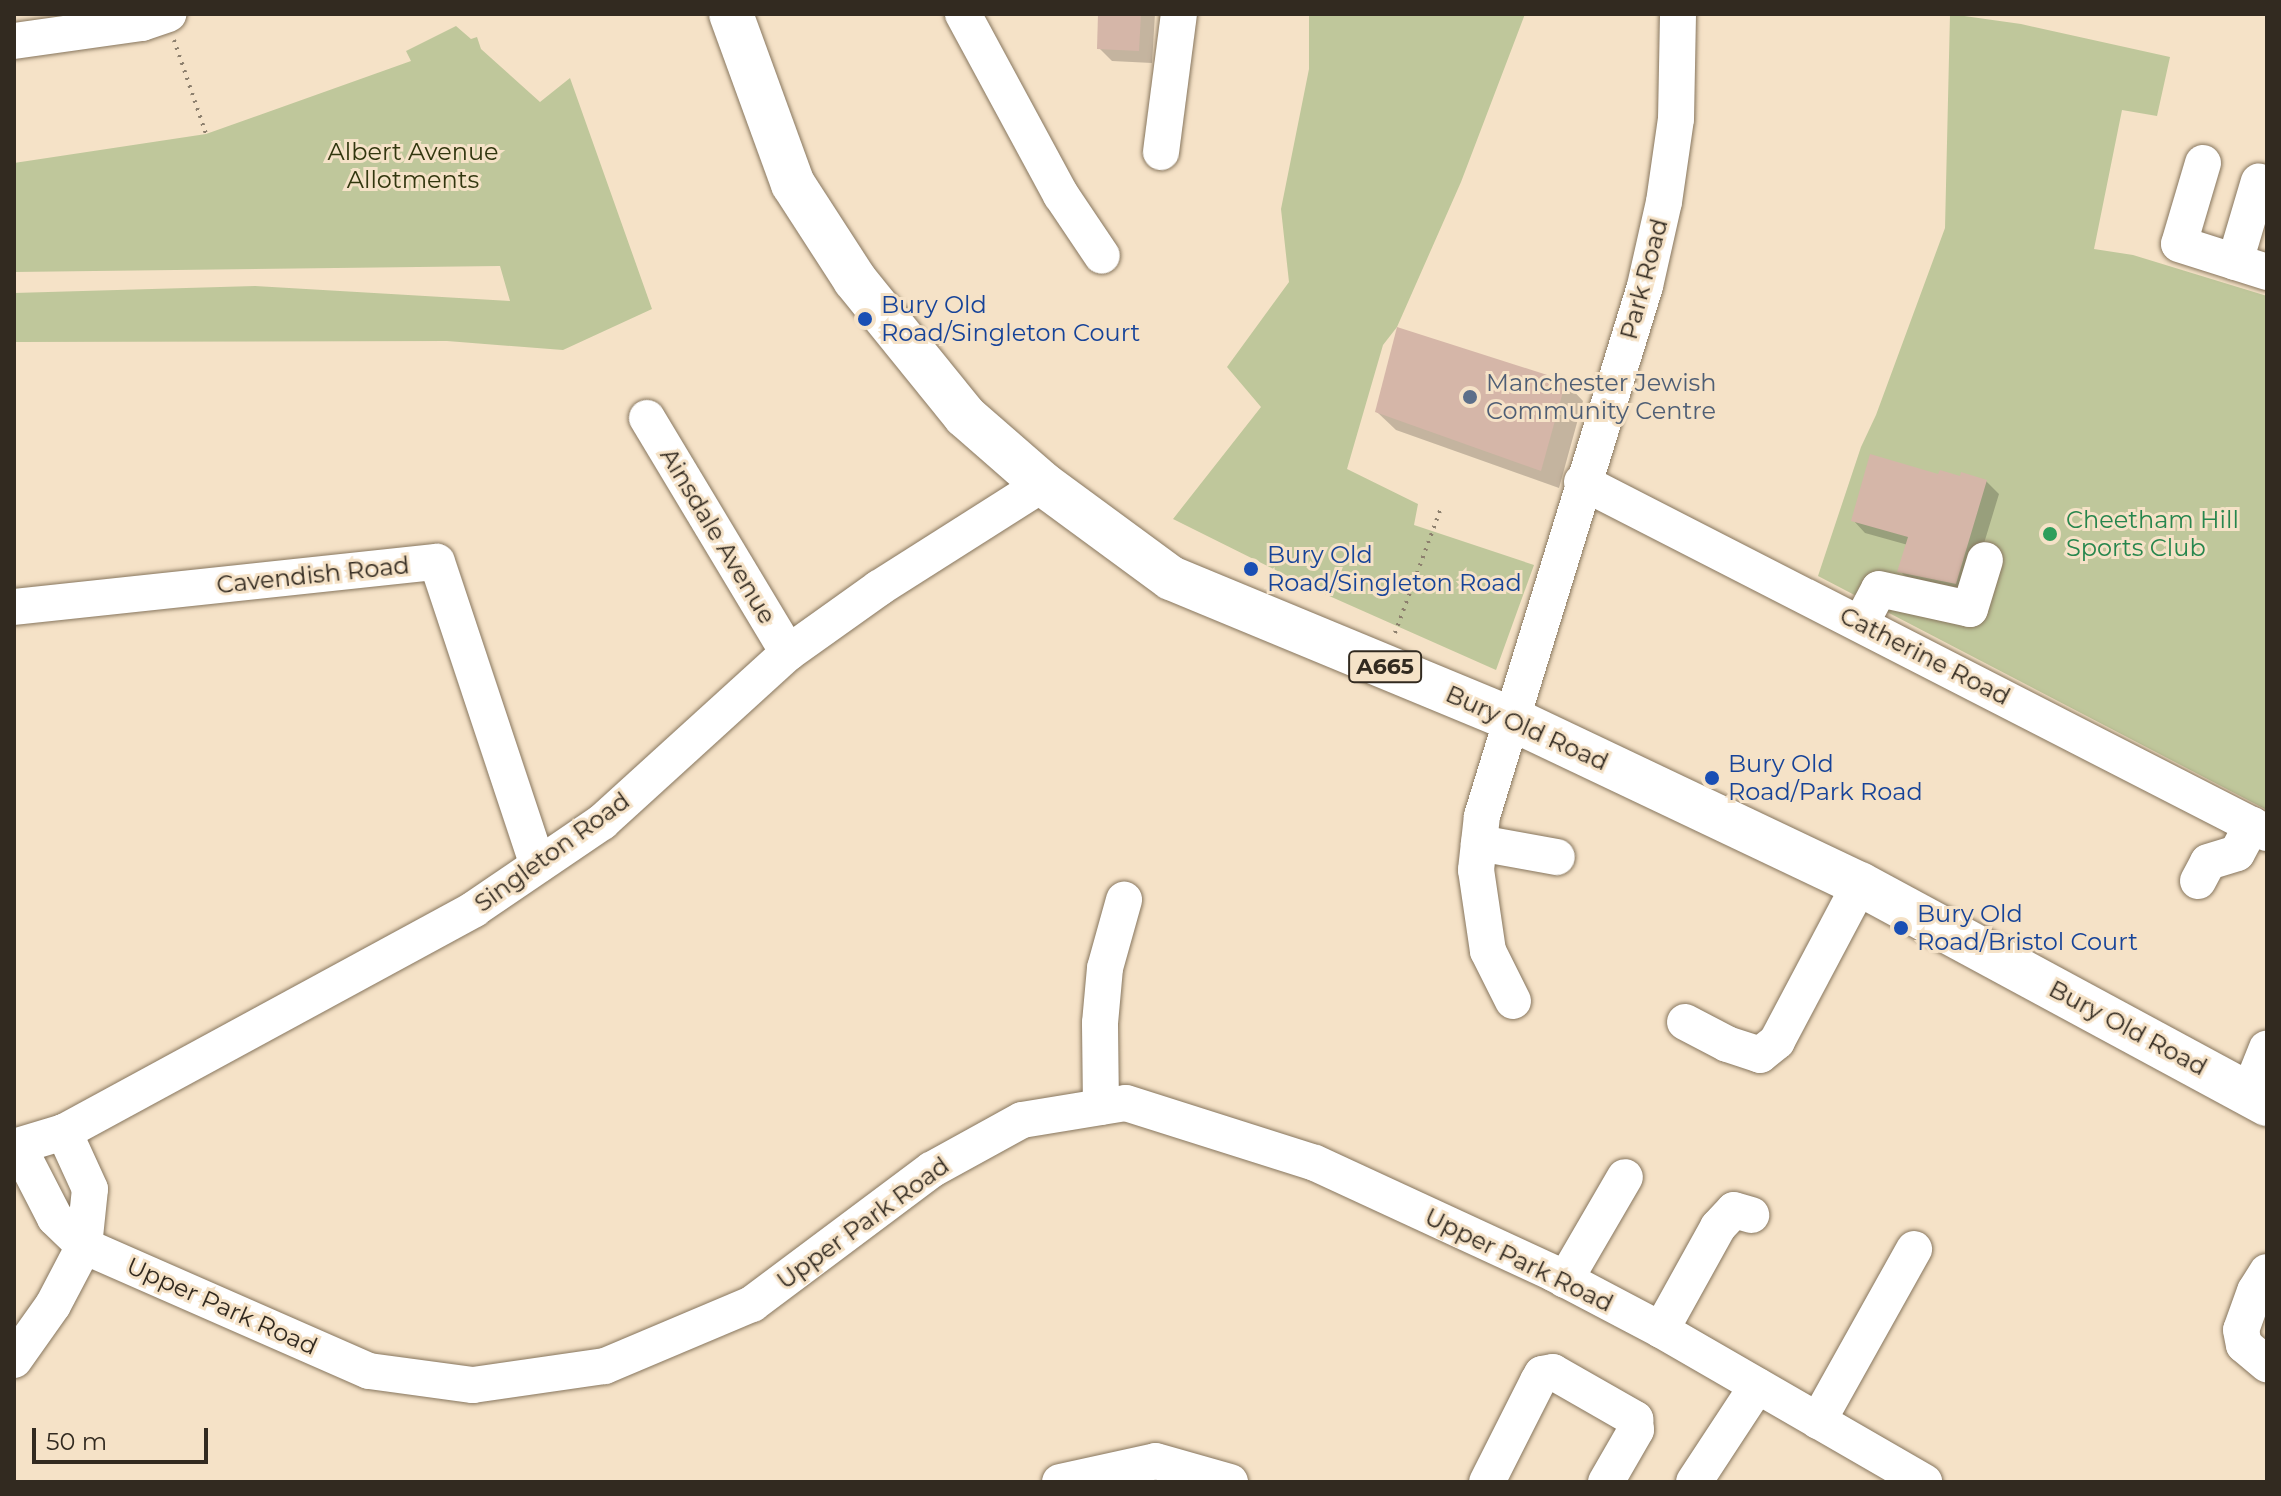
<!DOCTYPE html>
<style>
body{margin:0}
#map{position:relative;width:2281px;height:1496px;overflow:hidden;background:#f5e2c7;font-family:Montserrat,sans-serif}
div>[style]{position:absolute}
.green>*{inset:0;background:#bfc79b}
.shadow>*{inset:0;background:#0003}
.building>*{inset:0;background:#d5b6a8}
.path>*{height:4px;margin-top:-2px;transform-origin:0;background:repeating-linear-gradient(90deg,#8c7f6d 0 2px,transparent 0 8px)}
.roads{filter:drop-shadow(0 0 2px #87765e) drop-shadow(0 0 2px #87765e)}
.minor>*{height:36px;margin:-18px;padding:0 18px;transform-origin:18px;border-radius:18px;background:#fff}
.major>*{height:44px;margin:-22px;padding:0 22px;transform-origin:22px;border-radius:22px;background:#fff}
.dots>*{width:22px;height:22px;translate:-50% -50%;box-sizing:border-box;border:4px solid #f5e2c7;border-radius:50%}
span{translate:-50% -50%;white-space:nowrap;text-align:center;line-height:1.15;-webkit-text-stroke:6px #f5e2c7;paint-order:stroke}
.shield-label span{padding:2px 6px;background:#f5e2c7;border:2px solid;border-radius:6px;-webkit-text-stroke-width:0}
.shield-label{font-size:22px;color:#322a20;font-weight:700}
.park-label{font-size:24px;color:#32370f}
.street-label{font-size:24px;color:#322a20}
.transit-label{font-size:24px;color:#164399}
.left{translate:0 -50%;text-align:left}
.service-label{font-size:24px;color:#4e5e75}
.leisure-label{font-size:24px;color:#27864d}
.frame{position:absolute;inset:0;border:16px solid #322a20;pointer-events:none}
.scale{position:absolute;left:32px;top:1428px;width:176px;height:36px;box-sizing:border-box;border:4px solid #322a20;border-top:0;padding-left:10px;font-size:24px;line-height:28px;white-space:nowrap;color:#322a20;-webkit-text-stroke:6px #f5e2c7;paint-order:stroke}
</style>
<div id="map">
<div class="green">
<div style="clip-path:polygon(1309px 14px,1525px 14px,1461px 182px,1397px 327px,1383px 345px,1347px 469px,1418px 504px,1414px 525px,1534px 565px,1496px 670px,1318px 591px,1173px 519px,1261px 407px,1227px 367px,1289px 282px,1281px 209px,1309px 69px)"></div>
<div style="clip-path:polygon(1950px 14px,2021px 24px,2170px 57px,2157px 116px,2122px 110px,2094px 249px,2133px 255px,2267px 296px,2267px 810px,1818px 576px,1861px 447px,1876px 415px,1945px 228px)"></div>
<div style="clip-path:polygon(456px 26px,471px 39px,477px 37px,481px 49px,540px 102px,570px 78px,652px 309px,563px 350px,447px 341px,14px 342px,14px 293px,255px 286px,510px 301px,500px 266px,14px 272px,14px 163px,206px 134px,411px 61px,406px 51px)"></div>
</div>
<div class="shadow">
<div style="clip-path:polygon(1100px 14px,1155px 14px,1152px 63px,1112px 61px,1099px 48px)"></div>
<div style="clip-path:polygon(1565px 382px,1583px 401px,1559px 488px,1396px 430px,1377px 412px)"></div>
<div style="clip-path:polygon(1940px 476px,1986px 481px,1999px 494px,1968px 596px,1912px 583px,1900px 571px,1908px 545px,1865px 533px,1853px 520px)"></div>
</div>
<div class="building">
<div style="clip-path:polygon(1098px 14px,1141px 14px,1139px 51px,1097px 49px)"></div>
<div style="clip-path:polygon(1397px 327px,1566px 381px,1541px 471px,1375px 412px)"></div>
<div style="clip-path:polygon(1870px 454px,1938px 474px,1940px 470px,1960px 476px,1961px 472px,1987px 480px,1956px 584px,1897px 572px,1908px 537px,1851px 521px)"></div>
</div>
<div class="path">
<div style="left:174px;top:40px;width:99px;rotate:71.2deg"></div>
<div style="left:1395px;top:633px;width:133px;rotate:-69.8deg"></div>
</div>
<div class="roads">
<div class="minor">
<div style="left:963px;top:14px;width:206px;rotate:61.6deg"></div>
<div style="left:1061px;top:195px;width:73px;rotate:56.1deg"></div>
<div style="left:14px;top:41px;width:129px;rotate:-8deg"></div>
<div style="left:142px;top:23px;width:28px;rotate:-19deg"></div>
<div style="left:1161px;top:152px;width:139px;rotate:-82.6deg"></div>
<div style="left:2203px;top:163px;width:84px;rotate:106.5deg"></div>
<div style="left:2179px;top:244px;width:92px;rotate:17.7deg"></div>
<div style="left:2235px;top:262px;width:84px;rotate:-73.5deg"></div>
<div style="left:647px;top:418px;width:274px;rotate:59deg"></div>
<div style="left:1582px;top:482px;width:770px;rotate:27.13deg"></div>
<div style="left:14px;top:607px;width:425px;rotate:-6.1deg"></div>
<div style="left:437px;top:562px;width:319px;rotate:71.6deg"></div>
<div style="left:1861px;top:623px;width:38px;rotate:-62deg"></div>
<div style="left:1879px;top:589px;width:93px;rotate:12.4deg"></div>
<div style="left:1970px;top:609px;width:51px;rotate:-73deg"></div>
<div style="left:1479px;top:843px;width:79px;rotate:10.2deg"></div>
<div style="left:2198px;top:881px;width:21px;rotate:-62deg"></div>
<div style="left:2208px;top:862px;width:30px;rotate:-17deg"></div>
<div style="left:2237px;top:853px;width:32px;rotate:-62deg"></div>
<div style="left:1513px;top:1001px;width:56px;rotate:-116.6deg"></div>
<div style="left:1488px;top:951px;width:82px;rotate:-98.4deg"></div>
<div style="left:1476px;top:870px;width:54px;rotate:-83.7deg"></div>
<div style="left:1482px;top:816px;width:554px;rotate:-72.9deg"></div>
<div style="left:1645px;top:286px;width:86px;rotate:-77.3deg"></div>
<div style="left:1664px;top:202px;width:84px;rotate:-81.8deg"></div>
<div style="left:1676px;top:119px;width:105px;rotate:-88.9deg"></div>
<div style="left:1685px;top:1022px;width:47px;rotate:27.6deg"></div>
<div style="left:1727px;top:1044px;width:35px;rotate:18deg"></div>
<div style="left:1760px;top:1055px;width:22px;rotate:-39deg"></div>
<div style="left:1777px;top:1041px;width:178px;rotate:-62.1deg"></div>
<div style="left:2249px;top:1093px;width:48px;rotate:-68.2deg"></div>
<div style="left:1101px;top:1107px;width:84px;rotate:-90.7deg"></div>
<div style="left:1100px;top:1023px;width:55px;rotate:-84.8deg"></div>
<div style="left:1105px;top:968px;width:71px;rotate:-74.4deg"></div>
<div style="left:18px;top:1146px;width:81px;rotate:62.8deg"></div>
<div style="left:55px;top:1218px;width:40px;rotate:44deg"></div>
<div style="left:84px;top:1246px;width:311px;rotate:23.7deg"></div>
<div style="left:369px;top:1371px;width:105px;rotate:7.7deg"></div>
<div style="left:473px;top:1385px;width:133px;rotate:-8.2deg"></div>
<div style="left:605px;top:1366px;width:160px;rotate:-22.9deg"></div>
<div style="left:752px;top:1304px;width:224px;rotate:-36.8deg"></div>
<div style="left:931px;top:1170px;width:104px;rotate:-28.8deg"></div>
<div style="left:1022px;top:1120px;width:105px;rotate:-9.3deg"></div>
<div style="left:1126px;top:1103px;width:198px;rotate:17.6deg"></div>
<div style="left:1315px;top:1163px;width:262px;rotate:24.8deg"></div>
<div style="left:1553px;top:1273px;width:122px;rotate:27.8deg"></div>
<div style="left:1661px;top:1330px;width:304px;rotate:30deg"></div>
<div style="left:14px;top:1147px;width:52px;rotate:-16.7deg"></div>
<div style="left:64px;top:1132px;width:467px;rotate:-28.5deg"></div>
<div style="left:474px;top:909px;width:155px;rotate:-34.2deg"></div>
<div style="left:602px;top:822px;width:251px;rotate:-42.3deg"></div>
<div style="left:788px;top:653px;width:112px;rotate:-35.5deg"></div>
<div style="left:879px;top:588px;width:194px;rotate:-32.4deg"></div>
<div style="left:2267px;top:1272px;width:22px;rotate:122deg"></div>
<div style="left:2255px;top:1291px;width:41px;rotate:109.7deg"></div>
<div style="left:2241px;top:1330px;width:15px;rotate:79deg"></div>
<div style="left:2244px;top:1345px;width:30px;rotate:40deg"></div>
<div style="left:1565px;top:1280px;width:119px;rotate:-59.8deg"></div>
<div style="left:1661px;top:1330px;width:118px;rotate:-61deg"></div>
<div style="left:1718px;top:1227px;width:23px;rotate:-47deg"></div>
<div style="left:1734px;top:1210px;width:18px;rotate:16deg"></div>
<div style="left:14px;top:1360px;width:67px;rotate:-54.7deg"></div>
<div style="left:53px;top:1305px;width:67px;rotate:-62.3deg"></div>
<div style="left:84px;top:1246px;width:57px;rotate:-84deg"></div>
<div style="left:90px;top:1189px;width:63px;rotate:-114.5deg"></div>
<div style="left:1818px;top:1421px;width:197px;rotate:-60.8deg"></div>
<div style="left:1060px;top:1482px;width:98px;rotate:-12.3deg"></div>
<div style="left:1156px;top:1461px;width:77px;rotate:15.8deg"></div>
<div style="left:1487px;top:1482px;width:113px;rotate:-63.2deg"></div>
<div style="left:1538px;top:1381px;width:8px;rotate:-60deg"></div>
<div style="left:1542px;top:1374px;width:11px;rotate:-10deg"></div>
<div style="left:1553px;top:1372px;width:95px;rotate:29.8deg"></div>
<div style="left:1635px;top:1419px;width:11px;rotate:85deg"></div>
<div style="left:1636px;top:1430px;width:60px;rotate:120deg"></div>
<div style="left:1694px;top:1482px;width:115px;rotate:-56.7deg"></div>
</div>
<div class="major">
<div style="left:731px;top:14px;width:181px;rotate:70deg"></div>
<div style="left:793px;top:184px;width:114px;rotate:57.1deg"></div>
<div style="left:855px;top:280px;width:175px;rotate:51deg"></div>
<div style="left:965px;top:416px;width:103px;rotate:41.1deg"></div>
<div style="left:1043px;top:484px;width:159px;rotate:36.3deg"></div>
<div style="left:1171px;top:578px;width:369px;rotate:22.5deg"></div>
<div style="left:1512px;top:719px;width:385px;rotate:25.4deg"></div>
<div style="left:1860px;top:884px;width:463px;rotate:28.4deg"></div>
</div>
</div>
<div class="dots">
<div style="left:865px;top:319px;background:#1a4fb4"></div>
<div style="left:1470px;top:397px;background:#5c6f8a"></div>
<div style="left:2050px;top:534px;background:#2e9e5b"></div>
<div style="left:1251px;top:569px;background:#1a4fb4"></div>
<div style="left:1712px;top:778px;background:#1a4fb4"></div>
<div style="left:1901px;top:928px;background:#1a4fb4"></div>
</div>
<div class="shield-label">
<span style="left:1385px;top:667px">A665</span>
</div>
<div class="park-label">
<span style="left:413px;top:166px">Albert Avenue<br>Allotments</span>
</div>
<div class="street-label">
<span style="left:1644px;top:279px;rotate:-75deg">Park Road</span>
<span style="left:718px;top:536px;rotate:59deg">Ainsdale Avenue</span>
<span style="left:313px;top:575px;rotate:-6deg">Cavendish Road</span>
<span style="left:1925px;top:656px;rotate:27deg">Catherine Road</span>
<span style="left:1527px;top:728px;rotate:24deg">Bury Old Road</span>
<span style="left:552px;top:852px;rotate:-36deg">Singleton Road</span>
<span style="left:2128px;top:1028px;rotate:28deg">Bury Old Road</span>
<span style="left:863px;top:1223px;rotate:-36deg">Upper Park Road</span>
<span style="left:1519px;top:1260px;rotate:26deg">Upper Park Road</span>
<span style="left:222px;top:1306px;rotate:24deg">Upper Park Road</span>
</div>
<div class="transit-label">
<span class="left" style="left:881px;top:319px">Bury Old<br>Road/Singleton Court</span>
<span class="left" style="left:1267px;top:569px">Bury Old<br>Road/Singleton Road</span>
<span class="left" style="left:1728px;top:778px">Bury Old<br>Road/Park Road</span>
<span class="left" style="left:1917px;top:928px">Bury Old<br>Road/Bristol Court</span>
</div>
<div class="service-label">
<span class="left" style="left:1486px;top:397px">Manchester Jewish<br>Community Centre</span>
</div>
<div class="leisure-label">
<span class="left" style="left:2066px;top:534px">Cheetham Hill<br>Sports Club</span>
</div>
<div class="frame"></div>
<div class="scale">50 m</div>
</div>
